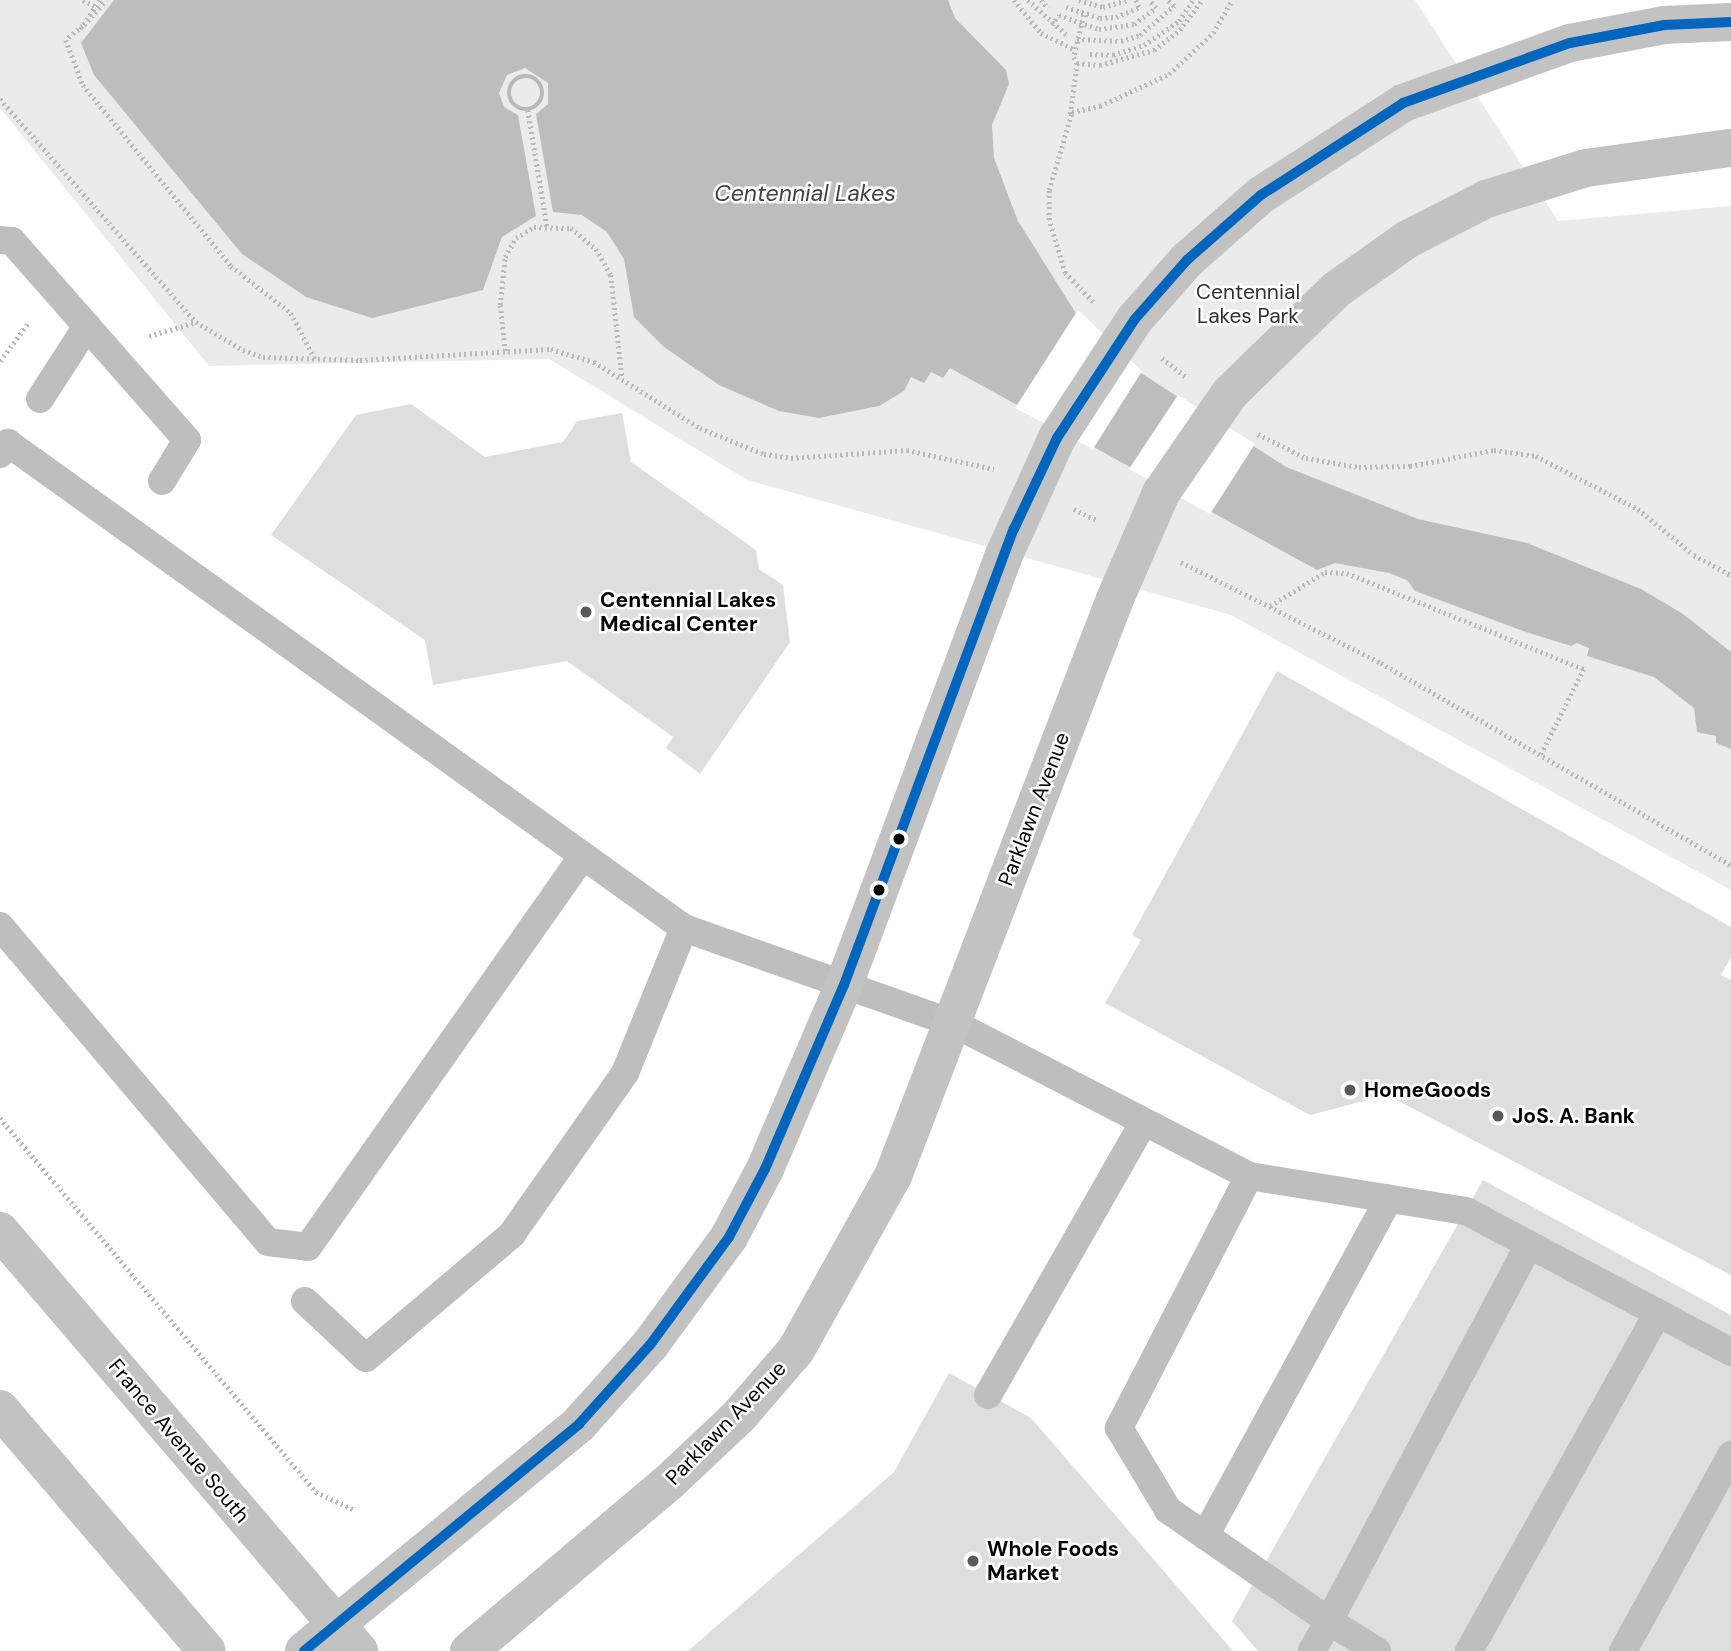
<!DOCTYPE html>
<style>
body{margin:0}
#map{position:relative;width:1731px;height:1651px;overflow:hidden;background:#fff;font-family:"DM Sans",sans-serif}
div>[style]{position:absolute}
.green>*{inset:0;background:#ebebeb}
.water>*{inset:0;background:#bdbdbd}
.pier>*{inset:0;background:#fff}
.building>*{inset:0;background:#dedede}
.path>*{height:4.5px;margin-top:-2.25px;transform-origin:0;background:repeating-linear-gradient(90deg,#b9b9b9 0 2px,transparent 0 5.5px)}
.path>.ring{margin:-2.25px;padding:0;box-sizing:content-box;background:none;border:4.5px solid #b9b9b9;border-radius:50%}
.lane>*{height:28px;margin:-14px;padding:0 14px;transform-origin:14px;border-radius:14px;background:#bebebe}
.secondary>*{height:38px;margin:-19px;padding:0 19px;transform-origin:19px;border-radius:19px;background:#c2c2c2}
.secondary-bridge>*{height:38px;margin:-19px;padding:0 19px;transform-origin:19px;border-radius:19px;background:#c2c2c2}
.bus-1>*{height:10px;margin:-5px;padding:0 5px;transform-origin:5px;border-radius:5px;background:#0065bd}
.dots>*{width:19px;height:19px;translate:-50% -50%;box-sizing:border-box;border:4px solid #fff;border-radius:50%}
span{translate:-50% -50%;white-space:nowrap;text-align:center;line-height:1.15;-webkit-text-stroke:5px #fff;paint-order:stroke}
.park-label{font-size:21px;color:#313131}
.poi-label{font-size:21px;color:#000;font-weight:700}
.left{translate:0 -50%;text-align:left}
.street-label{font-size:21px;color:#000}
.water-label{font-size:23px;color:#424242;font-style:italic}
</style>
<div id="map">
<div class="green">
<div style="clip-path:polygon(0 0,1415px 0,1558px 221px,1731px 206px,1731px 890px,1231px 615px,747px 480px,549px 359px,209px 366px,0 108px)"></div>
</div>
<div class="water">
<div style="clip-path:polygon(114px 0,948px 0,955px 18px,1006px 70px,1009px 84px,992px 125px,994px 158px,1018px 221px,1077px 315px,1121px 360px,1286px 467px,1418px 519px,1527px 543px,1641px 589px,1683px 614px,1731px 652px,1731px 749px,1716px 743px,1716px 736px,1697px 732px,1694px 708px,1654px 677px,1587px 656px,1589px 648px,1577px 643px,1571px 646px,1526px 632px,1415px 591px,1407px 580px,1389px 573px,1335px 563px,1317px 570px,950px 368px,943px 378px,931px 372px,924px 383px,911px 377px,904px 391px,879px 406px,819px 418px,779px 411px,719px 385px,664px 347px,634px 317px,624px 259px,607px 232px,582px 215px,553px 212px,536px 114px,548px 104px,548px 83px,525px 68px,507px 75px,499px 93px,504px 107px,518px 115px,536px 216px,502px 237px,483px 290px,372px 318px,306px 297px,242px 254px,94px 75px,81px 43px)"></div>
</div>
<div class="pier">
<div style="clip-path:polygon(1078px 310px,1142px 371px,1093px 449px,1015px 408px)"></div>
<div style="clip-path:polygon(1178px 395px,1255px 444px,1210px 514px,1129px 469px)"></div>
</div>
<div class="building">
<div style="clip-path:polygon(411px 404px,485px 457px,563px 442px,577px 421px,622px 413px,631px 462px,756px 550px,759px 569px,783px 585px,790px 642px,700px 774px,666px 748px,673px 737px,567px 661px,433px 685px,425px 640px,271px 535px,356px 415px)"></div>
<div style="clip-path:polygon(1277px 671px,1731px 927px,1731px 957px,1721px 975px,1731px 980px,1731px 1275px,1387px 1095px,1310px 1115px,1105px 1003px,1141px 940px,1132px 935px)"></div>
<div style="clip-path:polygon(1483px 1180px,1731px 1315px,1731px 1651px,1258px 1651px,1232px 1621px)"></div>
<div style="clip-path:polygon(949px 1373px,1031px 1418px,1233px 1651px,688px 1651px,894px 1472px)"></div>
</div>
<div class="path">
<div style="left:83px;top:0;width:16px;rotate:27deg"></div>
<div style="left:100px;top:0;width:31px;rotate:123deg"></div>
<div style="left:83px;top:26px;width:22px;rotate:141deg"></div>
<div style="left:66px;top:40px;width:48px;rotate:69.3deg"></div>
<div style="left:83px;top:85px;width:234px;rotate:50.7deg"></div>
<div style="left:231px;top:266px;width:76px;rotate:38.1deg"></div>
<div style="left:291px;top:313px;width:52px;rotate:62.4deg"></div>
<div style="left:1014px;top:0;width:43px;rotate:50.7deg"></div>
<div style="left:1041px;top:33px;width:37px;rotate:26deg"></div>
<div style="left:1028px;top:0;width:52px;rotate:41.9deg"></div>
<div style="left:1041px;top:0;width:11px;rotate:49deg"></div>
<div style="left:1079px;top:0;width:25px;rotate:16deg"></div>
<div style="left:1103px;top:7px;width:26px;rotate:-16deg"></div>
<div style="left:1066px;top:7px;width:36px;rotate:18deg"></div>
<div style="left:1100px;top:18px;width:16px;rotate:-4deg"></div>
<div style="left:1116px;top:17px;width:25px;rotate:-23deg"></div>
<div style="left:1139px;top:7px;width:8px;rotate:-120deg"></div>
<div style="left:1084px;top:15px;width:43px;rotate:103.4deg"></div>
<div style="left:1074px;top:57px;width:7px;rotate:63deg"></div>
<div style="left:1077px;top:63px;width:23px;rotate:5deg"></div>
<div style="left:1100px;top:65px;width:56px;rotate:-15.5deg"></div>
<div style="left:1154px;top:50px;width:33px;rotate:-38deg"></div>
<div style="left:1180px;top:30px;width:37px;rotate:-54deg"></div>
<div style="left:1052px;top:25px;width:12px;rotate:-55deg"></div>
<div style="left:1059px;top:15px;width:42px;rotate:19.3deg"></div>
<div style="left:1099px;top:29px;width:35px;rotate:-8deg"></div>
<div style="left:1134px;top:24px;width:27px;rotate:-36deg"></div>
<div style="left:1156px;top:8px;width:11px;rotate:-131deg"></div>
<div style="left:80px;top:29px;width:39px;rotate:-48deg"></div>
<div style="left:1077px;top:39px;width:44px;rotate:2.6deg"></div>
<div style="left:1121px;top:41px;width:20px;rotate:-18deg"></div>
<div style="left:1140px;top:35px;width:45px;rotate:-40.5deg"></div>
<div style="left:1174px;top:6px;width:9px;rotate:-139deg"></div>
<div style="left:1090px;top:54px;width:23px;rotate:2deg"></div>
<div style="left:1113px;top:55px;width:33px;rotate:-18deg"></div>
<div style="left:1144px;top:45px;width:42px;rotate:-34.4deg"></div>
<div style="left:1179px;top:21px;width:25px;rotate:-56deg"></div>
<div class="ring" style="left:509px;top:76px;width:29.5px;height:29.5px"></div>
<div style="left:0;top:99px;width:297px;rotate:48.7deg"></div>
<div style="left:196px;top:322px;width:55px;rotate:30.8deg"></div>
<div style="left:243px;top:350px;width:21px;rotate:19deg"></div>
<div style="left:263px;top:357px;width:97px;rotate:1.8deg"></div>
<div style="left:360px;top:360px;width:191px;rotate:-3.3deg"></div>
<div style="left:551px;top:349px;width:45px;rotate:16.8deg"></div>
<div style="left:594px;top:362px;width:125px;rotate:31.9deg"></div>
<div style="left:700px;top:428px;width:69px;rotate:22.1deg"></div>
<div style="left:764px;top:454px;width:27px;rotate:8deg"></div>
<div style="left:791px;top:458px;width:116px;rotate:-3.9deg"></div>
<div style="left:907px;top:450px;width:89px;rotate:12.3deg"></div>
<div style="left:528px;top:110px;width:118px;rotate:80.7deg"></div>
<div style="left:1070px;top:114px;width:51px;rotate:-82.2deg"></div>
<div style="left:1093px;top:302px;width:40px;rotate:-134deg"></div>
<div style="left:1065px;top:273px;width:55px;rotate:-106.8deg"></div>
<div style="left:1049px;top:220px;width:30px;rotate:-90deg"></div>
<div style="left:1049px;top:190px;width:81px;rotate:-73.6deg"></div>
<div style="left:1072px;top:112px;width:29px;rotate:-12deg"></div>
<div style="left:1100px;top:106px;width:76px;rotate:-24.9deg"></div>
<div style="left:1169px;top:74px;width:60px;rotate:-43deg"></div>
<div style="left:1213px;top:33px;width:38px;rotate:-60deg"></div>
<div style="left:149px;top:336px;width:49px;rotate:-16.6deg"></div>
<div style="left:505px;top:351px;width:46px;rotate:-96.2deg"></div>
<div style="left:500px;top:305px;width:48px;rotate:-84.1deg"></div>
<div style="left:505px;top:257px;width:22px;rotate:-60deg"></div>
<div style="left:516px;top:238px;width:21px;rotate:-31deg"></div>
<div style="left:534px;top:227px;width:37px;rotate:2deg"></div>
<div style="left:571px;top:228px;width:33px;rotate:40deg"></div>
<div style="left:596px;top:249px;width:30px;rotate:60deg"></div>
<div style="left:611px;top:275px;width:103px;rotate:83.8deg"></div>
<div style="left:1162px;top:358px;width:31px;rotate:38deg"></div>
<div style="left:0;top:361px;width:49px;rotate:-53.4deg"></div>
<div style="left:1258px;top:434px;width:54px;rotate:26.6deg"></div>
<div style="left:1306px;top:458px;width:54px;rotate:9.6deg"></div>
<div style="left:1359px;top:467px;width:51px;rotate:-1.1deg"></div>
<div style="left:1410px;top:466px;width:86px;rotate:-10.8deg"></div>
<div style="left:1494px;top:450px;width:42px;rotate:8.1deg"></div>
<div style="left:1536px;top:456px;width:115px;rotate:27.5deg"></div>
<div style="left:1638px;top:509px;width:72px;rotate:39.4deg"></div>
<div style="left:1694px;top:555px;width:42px;rotate:28.4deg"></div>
<div style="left:1074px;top:509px;width:25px;rotate:26deg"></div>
<div style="left:1181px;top:562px;width:224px;rotate:26.8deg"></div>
<div style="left:1381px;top:663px;width:404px;rotate:30deg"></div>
<div style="left:1270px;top:606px;width:65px;rotate:-31.7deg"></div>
<div style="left:1325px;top:572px;width:22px;rotate:3deg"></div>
<div style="left:1347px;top:573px;width:256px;rotate:22.1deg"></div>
<div style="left:1584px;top:669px;width:98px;rotate:116.6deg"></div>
<div style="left:0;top:1118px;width:490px;rotate:49.8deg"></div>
<div style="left:316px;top:1492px;width:43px;rotate:24.8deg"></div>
</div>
<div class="lane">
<div style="left:0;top:240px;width:12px;rotate:5deg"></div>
<div style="left:12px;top:241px;width:265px;rotate:48.7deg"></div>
<div style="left:187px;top:440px;width:48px;rotate:121.4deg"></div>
<div style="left:40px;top:399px;width:87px;rotate:-57.2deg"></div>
<div style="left:0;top:454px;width:14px;rotate:-54deg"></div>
<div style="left:8px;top:443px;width:832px;rotate:35.66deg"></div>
<div style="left:684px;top:928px;width:285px;rotate:19.5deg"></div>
<div style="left:953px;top:1023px;width:333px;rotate:27.3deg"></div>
<div style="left:1249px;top:1176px;width:284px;rotate:117.3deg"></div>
<div style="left:1119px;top:1428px;width:96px;rotate:59.1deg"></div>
<div style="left:1168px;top:1510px;width:196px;rotate:34.6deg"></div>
<div style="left:1329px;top:1621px;width:34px;rotate:120deg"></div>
<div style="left:0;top:926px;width:414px;rotate:49.7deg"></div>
<div style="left:268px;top:1242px;width:40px;rotate:7.1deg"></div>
<div style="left:308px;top:1247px;width:478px;rotate:-54.9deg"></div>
<div style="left:1249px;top:1176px;width:220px;rotate:9.2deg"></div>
<div style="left:1466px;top:1211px;width:300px;rotate:28deg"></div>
<div style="left:305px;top:1301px;width:83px;rotate:43.1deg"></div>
<div style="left:366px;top:1358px;width:192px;rotate:-40.3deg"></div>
<div style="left:512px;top:1234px;width:197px;rotate:-54.9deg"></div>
<div style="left:625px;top:1073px;width:157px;rotate:-67.9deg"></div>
<div style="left:988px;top:1395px;width:314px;rotate:-60.3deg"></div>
<div style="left:1205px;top:1536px;width:384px;rotate:-61.4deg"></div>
<div style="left:1377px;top:1651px;width:57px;rotate:-148deg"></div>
<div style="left:1329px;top:1621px;width:426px;rotate:-62deg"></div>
<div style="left:1469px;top:1651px;width:387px;rotate:-60.8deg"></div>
<div style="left:1623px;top:1651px;width:224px;rotate:-61.1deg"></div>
</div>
<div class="secondary">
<div style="left:1135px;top:319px;width:79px;rotate:-48.6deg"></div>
<div style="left:1187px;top:260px;width:98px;rotate:-41.3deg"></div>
<div style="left:1261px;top:195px;width:169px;rotate:-32.9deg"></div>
<div style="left:1403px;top:103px;width:177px;rotate:-19.8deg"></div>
<div style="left:1570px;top:43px;width:96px;rotate:-10.8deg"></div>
<div style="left:1664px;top:25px;width:67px;rotate:-2.6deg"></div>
<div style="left:1230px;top:393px;width:149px;rotate:-44.2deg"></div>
<div style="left:1337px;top:289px;width:87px;rotate:-35.2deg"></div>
<div style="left:1408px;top:239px;width:88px;rotate:-27.1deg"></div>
<div style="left:1486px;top:199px;width:105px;rotate:-17.2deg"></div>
<div style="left:1586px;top:168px;width:146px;rotate:-7.9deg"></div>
<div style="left:0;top:1231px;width:553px;rotate:49.48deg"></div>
<div style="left:0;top:1409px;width:318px;rotate:49.5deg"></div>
<div style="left:304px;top:1651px;width:357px;rotate:-39.5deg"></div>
<div style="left:579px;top:1424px;width:106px;rotate:-48.1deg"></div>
<div style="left:650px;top:1345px;width:134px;rotate:-53.8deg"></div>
<div style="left:729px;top:1237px;width:77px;rotate:-62.1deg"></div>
<div style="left:765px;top:1169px;width:200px;rotate:-66.8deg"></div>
<div style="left:844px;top:985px;width:457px;rotate:-69.6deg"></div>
<div style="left:469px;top:1651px;width:260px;rotate:-40.2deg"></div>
<div style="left:668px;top:1483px;width:98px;rotate:-43.3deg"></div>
<div style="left:739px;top:1416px;width:87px;rotate:-49.2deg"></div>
<div style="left:796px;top:1350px;width:199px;rotate:-60.9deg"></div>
<div style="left:893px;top:1176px;width:618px;rotate:-68.96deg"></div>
</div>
<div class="secondary-bridge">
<div style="left:1003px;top:557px;width:131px;rotate:-65.6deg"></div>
<div style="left:1057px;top:438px;width:142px;rotate:-56.8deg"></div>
<div style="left:1115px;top:599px;width:116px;rotate:-66.5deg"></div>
<div style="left:1161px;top:493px;width:121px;rotate:-55.4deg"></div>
</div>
<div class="bus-1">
<div style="left:304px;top:1651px;width:357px;rotate:-39.5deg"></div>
<div style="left:579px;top:1424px;width:106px;rotate:-48.1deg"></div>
<div style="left:650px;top:1345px;width:134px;rotate:-53.8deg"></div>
<div style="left:729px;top:1237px;width:77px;rotate:-62.1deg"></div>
<div style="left:765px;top:1169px;width:200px;rotate:-66.8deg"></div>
<div style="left:844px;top:985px;width:487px;rotate:-69.6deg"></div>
<div style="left:1014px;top:529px;width:101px;rotate:-64.7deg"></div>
<div style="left:1057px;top:438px;width:142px;rotate:-56.8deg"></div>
<div style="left:1135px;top:319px;width:79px;rotate:-48.6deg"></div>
<div style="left:1187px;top:260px;width:98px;rotate:-41.3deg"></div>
<div style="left:1261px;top:195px;width:169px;rotate:-32.9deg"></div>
<div style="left:1403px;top:103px;width:177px;rotate:-19.8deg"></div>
<div style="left:1570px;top:43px;width:96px;rotate:-10.8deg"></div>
<div style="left:1664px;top:25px;width:67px;rotate:-2.6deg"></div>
</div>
<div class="dots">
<div style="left:586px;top:612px;background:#595959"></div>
<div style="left:899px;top:839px;background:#000"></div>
<div style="left:879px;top:890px;background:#000"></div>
<div style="left:1350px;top:1090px;background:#595959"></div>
<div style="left:1498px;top:1116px;background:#595959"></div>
<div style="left:973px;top:1561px;background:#595959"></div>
</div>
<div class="park-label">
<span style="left:1248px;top:304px">Centennial<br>Lakes Park</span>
</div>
<div class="poi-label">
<span class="left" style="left:600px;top:612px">Centennial Lakes<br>Medical Center</span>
<span class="left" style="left:1364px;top:1090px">HomeGoods</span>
<span class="left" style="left:1512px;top:1116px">JoS. A. Bank</span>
<span class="left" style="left:987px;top:1561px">Whole Foods<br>Market</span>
</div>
<div class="street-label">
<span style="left:1034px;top:809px;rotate:-69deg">Parklawn Avenue</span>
<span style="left:726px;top:1423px;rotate:-46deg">Parklawn Avenue</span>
<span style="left:179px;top:1441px;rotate:50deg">France Avenue South</span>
</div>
<div class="water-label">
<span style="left:805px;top:193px">Centennial Lakes</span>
</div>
</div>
